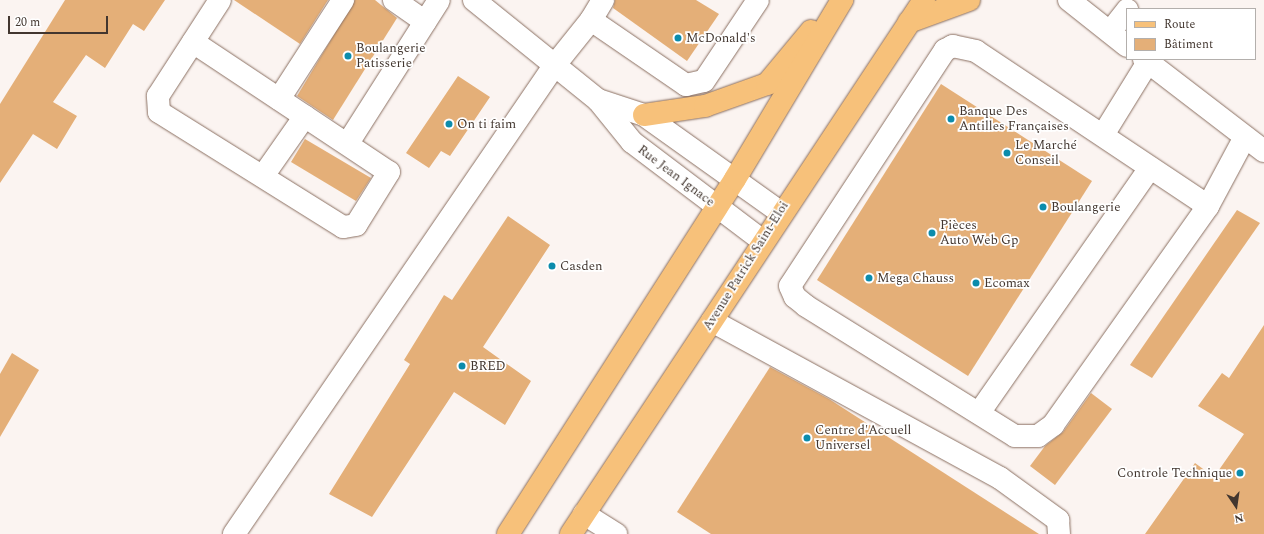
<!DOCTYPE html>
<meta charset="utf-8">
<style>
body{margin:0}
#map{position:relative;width:1264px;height:534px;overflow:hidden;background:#fbf4f1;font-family:Spectral,serif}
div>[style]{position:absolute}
.building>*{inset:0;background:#e4af78}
.roads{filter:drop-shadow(0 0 1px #8b7062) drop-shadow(0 0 1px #8b7062)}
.minor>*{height:22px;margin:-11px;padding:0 11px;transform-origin:11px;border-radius:11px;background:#fff}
.major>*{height:22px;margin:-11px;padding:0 11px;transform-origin:11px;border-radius:11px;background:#f7c17a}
.dots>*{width:11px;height:11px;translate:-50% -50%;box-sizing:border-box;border:2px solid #fff;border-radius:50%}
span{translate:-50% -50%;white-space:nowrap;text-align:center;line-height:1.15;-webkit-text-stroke:3.5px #fff;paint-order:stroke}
.poi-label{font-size:13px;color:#42362f}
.left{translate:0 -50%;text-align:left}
.right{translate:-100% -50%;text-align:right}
.street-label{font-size:13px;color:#42362f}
.legend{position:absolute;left:1126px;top:8px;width:130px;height:52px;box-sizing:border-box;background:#fff;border:1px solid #b3afac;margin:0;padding:5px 7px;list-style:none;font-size:12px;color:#42362f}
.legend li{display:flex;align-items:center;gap:8px;height:20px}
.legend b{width:20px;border:1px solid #b3afac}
.north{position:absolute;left:1216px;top:486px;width:40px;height:40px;-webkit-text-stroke:3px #fff;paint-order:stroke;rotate:167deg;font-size:11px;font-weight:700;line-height:16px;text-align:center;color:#42362f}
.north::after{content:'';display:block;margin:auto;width:14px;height:18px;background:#42362f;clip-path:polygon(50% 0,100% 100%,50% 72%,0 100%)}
.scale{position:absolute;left:8px;top:16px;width:100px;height:18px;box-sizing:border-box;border:2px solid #42362f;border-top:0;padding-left:5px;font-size:12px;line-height:14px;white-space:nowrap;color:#42362f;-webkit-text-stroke:3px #fff;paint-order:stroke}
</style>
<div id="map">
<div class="building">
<div style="clip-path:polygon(65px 0,165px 0,144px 31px,133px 24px,105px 68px,86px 55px,53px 102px,77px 116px,57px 149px,33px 134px,0 183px,0 104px)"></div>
<div style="clip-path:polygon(234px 0,328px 0,300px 44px)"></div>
<div style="clip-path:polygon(355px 0,375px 0,397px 18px,333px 120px,297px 96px)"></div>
<div style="clip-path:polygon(615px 0,696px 0,719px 14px,687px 61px,613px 8px)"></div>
<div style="clip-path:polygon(458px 76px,490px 97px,450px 156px,441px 151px,429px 168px,406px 153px)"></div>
<div style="clip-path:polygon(941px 84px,1092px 181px,968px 376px,817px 280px)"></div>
<div style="clip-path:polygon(305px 139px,371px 178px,356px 201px,291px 162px)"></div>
<div style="clip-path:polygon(1237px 210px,1260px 223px,1152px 378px,1130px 365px)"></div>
<div style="clip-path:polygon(508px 216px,550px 245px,483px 347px,531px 381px,505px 425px,454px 392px,372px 517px,329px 494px,410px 364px,404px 360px,444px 295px,452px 300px)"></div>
<div style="clip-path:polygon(1264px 325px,1264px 534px,1145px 534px,1195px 463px,1214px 477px,1244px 434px,1198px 406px,1222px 373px,1229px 378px)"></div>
<div style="clip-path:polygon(12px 353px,39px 370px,0 437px,0 374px)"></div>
<div style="clip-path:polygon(770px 367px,829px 399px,1039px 534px,711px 534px,677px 512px)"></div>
<div style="clip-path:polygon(1091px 393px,1112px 409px,1055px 485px,1030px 466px,1045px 446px,1063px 432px)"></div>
</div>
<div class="roads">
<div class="minor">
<div style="left:394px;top:0;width:38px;rotate:35deg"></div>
<div style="left:474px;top:0;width:159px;rotate:38.9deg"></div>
<div style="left:598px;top:100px;width:54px;rotate:51deg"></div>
<div style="left:632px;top:142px;width:164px;rotate:37.1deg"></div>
<div style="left:603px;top:0;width:23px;rotate:121deg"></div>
<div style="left:591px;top:20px;width:115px;rotate:34.4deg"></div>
<div style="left:686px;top:85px;width:18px;rotate:-13deg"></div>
<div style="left:704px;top:81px;width:97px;rotate:-56.3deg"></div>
<div style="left:1069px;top:0;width:74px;rotate:38.4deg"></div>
<div style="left:1110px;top:32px;width:28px;rotate:-52deg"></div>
<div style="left:193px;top:42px;width:235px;rotate:33.6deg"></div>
<div style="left:389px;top:172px;width:62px;rotate:121.9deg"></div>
<div style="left:356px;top:225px;width:13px;rotate:171deg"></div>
<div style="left:343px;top:227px;width:217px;rotate:-148deg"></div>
<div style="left:159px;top:112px;width:16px;rotate:-94deg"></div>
<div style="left:158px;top:96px;width:114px;rotate:-57.1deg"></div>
<div style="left:1144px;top:59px;width:151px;rotate:37.5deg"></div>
<div style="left:279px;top:99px;width:118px;rotate:-57.1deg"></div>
<div style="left:598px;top:100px;width:48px;rotate:18.1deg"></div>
<div style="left:644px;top:115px;width:167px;rotate:35.5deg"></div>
<div style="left:1103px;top:135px;width:86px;rotate:-58.3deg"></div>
<div style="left:348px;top:143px;width:169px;rotate:-57.5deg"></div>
<div style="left:263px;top:176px;width:73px;rotate:-55deg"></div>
<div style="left:1208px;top:206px;width:279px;rotate:-146.3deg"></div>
<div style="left:976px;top:51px;width:24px;rotate:-168deg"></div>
<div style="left:953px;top:46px;width:9px;rotate:153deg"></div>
<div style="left:945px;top:50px;width:282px;rotate:123.3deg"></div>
<div style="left:790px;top:286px;width:12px;rotate:66deg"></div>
<div style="left:795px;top:297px;width:14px;rotate:39deg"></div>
<div style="left:806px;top:306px;width:246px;rotate:31.9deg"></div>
<div style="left:1015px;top:436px;width:23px"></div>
<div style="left:1038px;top:436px;width:19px;rotate:-36deg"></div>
<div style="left:1053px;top:425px;width:268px;rotate:-54.7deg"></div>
<div style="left:1208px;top:206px;width:78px;rotate:-61.8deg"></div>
<div style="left:712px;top:321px;width:328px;rotate:28.6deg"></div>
<div style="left:1000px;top:478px;width:72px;rotate:35.9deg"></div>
<div style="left:1058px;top:520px;width:14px;rotate:86deg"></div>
<div style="left:979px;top:413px;width:299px;rotate:-55.1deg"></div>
<div style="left:584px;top:514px;width:38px;rotate:32deg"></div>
<div style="left:234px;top:534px;width:567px;rotate:-55.64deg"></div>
<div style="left:554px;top:66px;width:59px;rotate:-51.2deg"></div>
</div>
<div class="major">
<div style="left:909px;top:22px;width:64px;rotate:-20.1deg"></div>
<div style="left:644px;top:115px;width:62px;rotate:-8.4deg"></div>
<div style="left:705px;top:106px;width:66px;rotate:-19.5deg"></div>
<div style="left:767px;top:84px;width:69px;rotate:-50.3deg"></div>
<div style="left:508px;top:534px;width:421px;rotate:-57.4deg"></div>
<div style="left:735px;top:179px;width:209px;rotate:-59.1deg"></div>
<div style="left:571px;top:534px;width:640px;rotate:-56.53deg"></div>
</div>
</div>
<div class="dots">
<div style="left:678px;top:38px;background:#0c8cac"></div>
<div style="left:348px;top:56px;background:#0c8cac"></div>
<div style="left:951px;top:119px;background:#0c8cac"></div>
<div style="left:449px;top:124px;background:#0c8cac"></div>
<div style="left:1007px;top:153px;background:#0c8cac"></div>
<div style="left:1043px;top:207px;background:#0c8cac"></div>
<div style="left:932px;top:233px;background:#0c8cac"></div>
<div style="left:552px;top:266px;background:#0c8cac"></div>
<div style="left:869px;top:278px;background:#0c8cac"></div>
<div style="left:976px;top:283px;background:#0c8cac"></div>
<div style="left:462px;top:366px;background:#0c8cac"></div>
<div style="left:807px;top:438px;background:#0c8cac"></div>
<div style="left:1240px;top:473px;background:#0c8cac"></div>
</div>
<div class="poi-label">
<span class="left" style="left:686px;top:38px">McDonald's</span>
<span class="left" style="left:356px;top:56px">Boulangerie<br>Patisserie</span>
<span class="left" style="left:959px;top:119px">Banque Des<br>Antilles Françaises</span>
<span class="left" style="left:457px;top:124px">On ti faim</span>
<span class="left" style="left:1015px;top:153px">Le Marché<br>Conseil</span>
<span class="left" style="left:1051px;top:207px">Boulangerie</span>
<span class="left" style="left:940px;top:233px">Pièces<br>Auto Web Gp</span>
<span class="left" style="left:560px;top:266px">Casden</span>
<span class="left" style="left:877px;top:278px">Mega Chauss</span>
<span class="left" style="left:984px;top:283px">Ecomax</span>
<span class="left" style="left:470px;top:366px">BRED</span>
<span class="left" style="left:815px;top:438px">Centre d'Accuell<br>Universel</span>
<span class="right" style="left:1232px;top:473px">Controle Technique</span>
</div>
<div class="street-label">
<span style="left:676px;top:176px;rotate:37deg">Rue Jean Ignace</span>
<span style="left:746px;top:266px;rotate:-58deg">Avenue Patrick Saint-Eloi</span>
</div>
<ul class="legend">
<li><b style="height:5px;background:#f7c17a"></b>Route</li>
<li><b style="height:11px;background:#e4af78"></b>Bâtiment</li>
</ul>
<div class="north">N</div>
<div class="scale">20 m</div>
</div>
